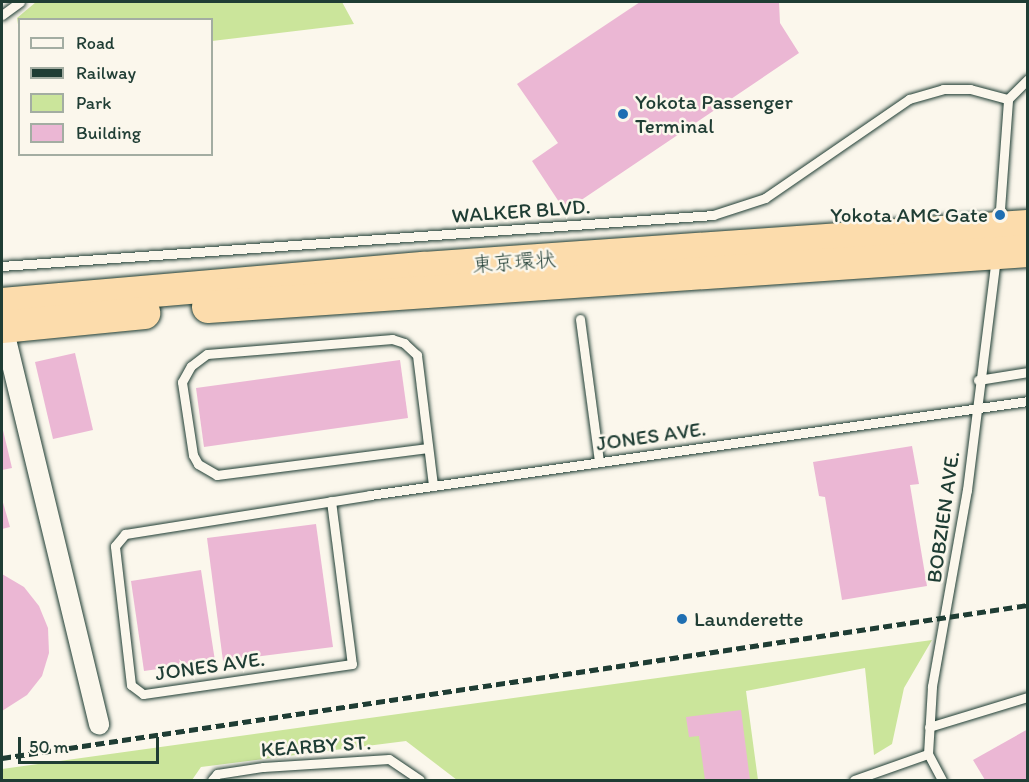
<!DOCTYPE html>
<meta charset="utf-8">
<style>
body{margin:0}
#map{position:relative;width:1029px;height:782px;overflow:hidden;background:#fbf7ec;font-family:Itim,"Klee One",sans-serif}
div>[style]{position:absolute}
.green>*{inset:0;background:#cbe59b}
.building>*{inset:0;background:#ebb7d4}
.roads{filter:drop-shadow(0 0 2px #1f3d34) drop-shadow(0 0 2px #1f3d34)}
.service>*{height:9px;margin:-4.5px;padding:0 4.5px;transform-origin:4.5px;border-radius:4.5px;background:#fbf7ec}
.minor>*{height:20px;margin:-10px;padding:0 10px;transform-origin:10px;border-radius:10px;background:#fbf7ec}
.trunk>*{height:32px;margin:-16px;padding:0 16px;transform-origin:16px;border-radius:16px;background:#fcdcac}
.rail>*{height:4.5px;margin-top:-2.25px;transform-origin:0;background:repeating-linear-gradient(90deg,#1f3d34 0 9px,transparent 0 13.5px)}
.dots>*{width:16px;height:16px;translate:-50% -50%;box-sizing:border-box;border:3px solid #fbf7ec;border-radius:50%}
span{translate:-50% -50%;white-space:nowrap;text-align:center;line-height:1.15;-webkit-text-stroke:5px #fbf7ec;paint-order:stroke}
.poi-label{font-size:21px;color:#1f3d34}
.left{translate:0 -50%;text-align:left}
.right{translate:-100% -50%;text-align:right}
.street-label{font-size:21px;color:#1f3d34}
.frame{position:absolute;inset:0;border:3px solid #1f3d34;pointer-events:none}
.legend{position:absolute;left:18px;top:18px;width:195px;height:138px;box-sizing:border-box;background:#fbf7ec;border:2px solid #a3ada2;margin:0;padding:8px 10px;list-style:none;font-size:18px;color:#1f3d34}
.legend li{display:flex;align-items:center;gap:12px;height:30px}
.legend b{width:30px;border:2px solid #a3ada2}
.scale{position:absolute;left:18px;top:737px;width:141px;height:27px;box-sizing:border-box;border:3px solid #1f3d34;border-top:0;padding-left:8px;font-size:18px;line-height:21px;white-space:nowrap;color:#1f3d34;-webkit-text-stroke:4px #fbf7ec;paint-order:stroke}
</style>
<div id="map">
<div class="green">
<div style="clip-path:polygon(36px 2px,342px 2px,354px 24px,212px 41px,212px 20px,20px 20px,19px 31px,17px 18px)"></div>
<div style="clip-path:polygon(932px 640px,904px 688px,892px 744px,874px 755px,865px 668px,746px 691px,758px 780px,457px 780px,406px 741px,201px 767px,192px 780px,2px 780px,2px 769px)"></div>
</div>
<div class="building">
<div style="clip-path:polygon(640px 2px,779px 2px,780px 23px,799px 53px,565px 211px,532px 161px,558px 143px,517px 84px)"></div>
<div style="clip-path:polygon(75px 353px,93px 430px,53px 439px,35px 362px)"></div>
<div style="clip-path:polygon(400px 360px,408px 418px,204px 447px,196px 388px)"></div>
<div style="clip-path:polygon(2px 426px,12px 468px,2px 470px)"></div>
<div style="clip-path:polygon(912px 446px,919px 484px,910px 485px,927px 586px,842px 600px,825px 497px,819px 496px,813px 462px)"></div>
<div style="clip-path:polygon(2px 499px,10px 527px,2px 529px)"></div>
<div style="clip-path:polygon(316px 524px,333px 647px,223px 661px,207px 538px)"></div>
<div style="clip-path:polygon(201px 570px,215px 661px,144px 671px,131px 581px)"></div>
<div style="clip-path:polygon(2px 574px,24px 587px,39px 606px,48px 628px,49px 653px,42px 676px,27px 695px,2px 711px)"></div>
<div style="clip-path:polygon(741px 710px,750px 780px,705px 780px,699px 736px,689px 737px,686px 717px)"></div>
<div style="clip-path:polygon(1028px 729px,1028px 780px,985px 780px,973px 760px)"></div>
</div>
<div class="roads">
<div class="service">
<div style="left:2px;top:15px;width:22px;rotate:-36deg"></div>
<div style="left:999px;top:223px;width:124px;rotate:-85.8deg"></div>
<div style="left:1008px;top:99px;width:28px;rotate:-45deg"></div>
<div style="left:2px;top:266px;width:713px;rotate:-4.1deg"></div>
<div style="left:713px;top:215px;width:55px;rotate:-18.1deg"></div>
<div style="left:765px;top:198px;width:175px;rotate:-34.5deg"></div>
<div style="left:909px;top:99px;width:35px;rotate:-16deg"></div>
<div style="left:943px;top:89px;width:27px"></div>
<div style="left:970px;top:89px;width:39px;rotate:15deg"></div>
<div style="left:580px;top:319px;width:144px;rotate:82.4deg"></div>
<div style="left:978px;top:380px;width:51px;rotate:-9.1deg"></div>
<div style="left:428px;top:448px;width:213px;rotate:172.7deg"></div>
<div style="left:217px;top:475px;width:22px;rotate:-150deg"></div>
<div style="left:198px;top:464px;width:10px;rotate:-119deg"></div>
<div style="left:193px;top:455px;width:74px;rotate:-98.6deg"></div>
<div style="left:182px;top:382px;width:18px;rotate:-61deg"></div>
<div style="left:191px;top:366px;width:20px;rotate:-37deg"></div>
<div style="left:207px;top:354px;width:186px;rotate:-4.6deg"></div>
<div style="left:392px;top:339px;width:13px;rotate:18deg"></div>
<div style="left:404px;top:343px;width:18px;rotate:43deg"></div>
<div style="left:417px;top:355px;width:132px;rotate:83deg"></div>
<div style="left:331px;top:501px;width:164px;rotate:82.7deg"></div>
<div style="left:352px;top:664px;width:211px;rotate:171.8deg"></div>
<div style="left:143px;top:694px;width:15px;rotate:-143deg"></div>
<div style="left:131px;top:685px;width:140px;rotate:-96.6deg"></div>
<div style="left:115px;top:546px;width:16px;rotate:-50deg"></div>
<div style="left:125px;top:534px;width:248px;rotate:-9deg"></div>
<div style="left:370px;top:495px;width:665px;rotate:-8.13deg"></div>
<div style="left:929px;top:727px;width:103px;rotate:-16.9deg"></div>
<div style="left:212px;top:780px;width:8px;rotate:-50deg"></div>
<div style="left:217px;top:774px;width:47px;rotate:-8.7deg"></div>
<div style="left:263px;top:767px;width:126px;rotate:-3.6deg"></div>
<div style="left:389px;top:759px;width:37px;rotate:34deg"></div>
<div style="left:854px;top:780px;width:78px;rotate:-19.4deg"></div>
<div style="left:942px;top:780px;width:30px;rotate:-118deg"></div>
<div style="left:928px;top:754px;width:68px;rotate:-86.6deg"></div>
<div style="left:932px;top:686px;width:199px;rotate:-79.9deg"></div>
<div style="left:967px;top:490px;width:235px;rotate:-82.9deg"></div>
</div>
<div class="minor">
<div style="left:3px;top:327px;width:409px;rotate:76.4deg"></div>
</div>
<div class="trunk">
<div style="left:2px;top:304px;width:424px;rotate:-4.9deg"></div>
<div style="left:424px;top:268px;width:605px;rotate:-3.98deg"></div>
<div style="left:208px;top:307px;width:822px;rotate:-3.91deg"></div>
<div style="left:2px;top:327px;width:143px;rotate:-5.6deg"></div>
</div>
</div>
<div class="rail">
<div style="left:2px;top:758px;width:1037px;rotate:-8.48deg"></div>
</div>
<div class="dots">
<div style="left:623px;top:114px;background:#1f6fb2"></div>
<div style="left:1000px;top:215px;background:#1f6fb2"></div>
<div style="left:682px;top:619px;background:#1f6fb2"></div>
</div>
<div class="poi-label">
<span class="left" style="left:635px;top:114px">Yokota Passenger<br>Terminal</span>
<span class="right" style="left:988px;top:215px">Yokota AMC Gate</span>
<span class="left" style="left:694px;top:619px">Launderette</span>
</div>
<div class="street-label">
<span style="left:521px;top:211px;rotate:-4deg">WALKER BLVD.</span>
<span style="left:514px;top:262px;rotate:-4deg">東京環状</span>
<span style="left:651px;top:436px;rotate:-8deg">JONES AVE.</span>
<span style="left:943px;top:517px;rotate:-82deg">BOBZIEN AVE.</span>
<span style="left:210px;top:666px;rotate:-8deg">JONES AVE.</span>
<span style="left:316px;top:746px;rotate:-4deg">KEARBY ST.</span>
</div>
<div class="frame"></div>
<ul class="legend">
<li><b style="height:8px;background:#fbf7ec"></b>Road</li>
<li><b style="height:8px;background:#1f3d34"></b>Railway</li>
<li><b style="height:16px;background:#cbe59b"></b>Park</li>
<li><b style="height:16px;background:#ebb7d4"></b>Building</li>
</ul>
<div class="scale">50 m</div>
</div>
